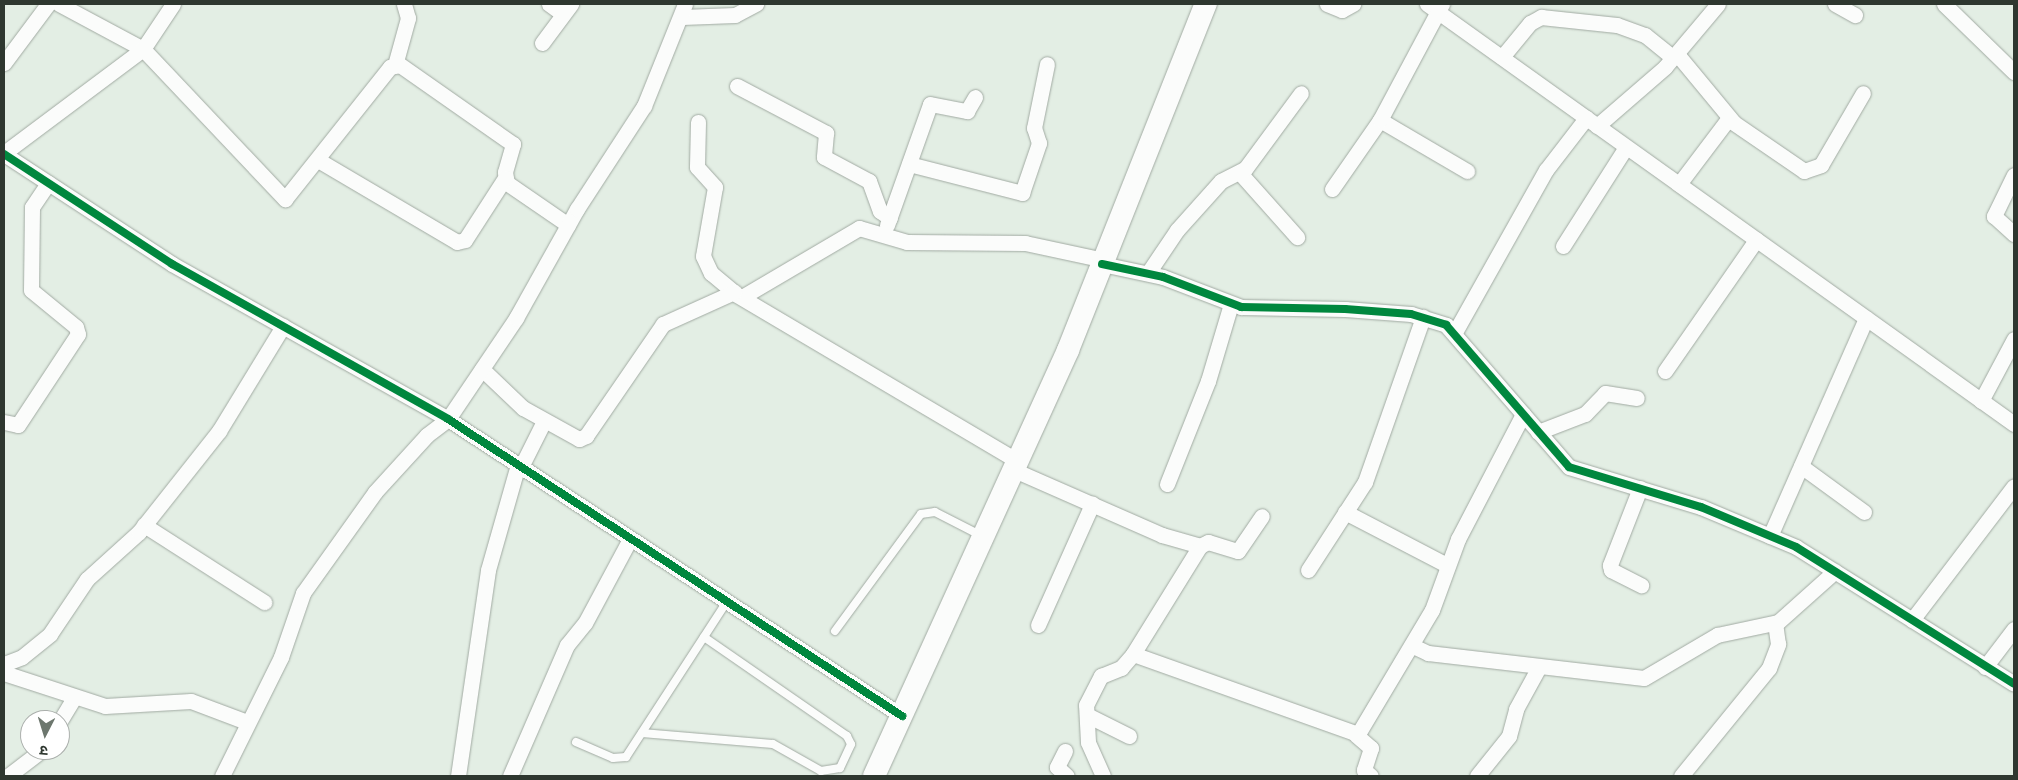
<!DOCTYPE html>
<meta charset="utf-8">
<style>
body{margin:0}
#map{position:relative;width:2018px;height:780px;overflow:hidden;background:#e3eee4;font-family:Overpass,"Noto Sans Devanagari",sans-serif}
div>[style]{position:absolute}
.roads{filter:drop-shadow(0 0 1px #a1aaa2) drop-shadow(0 0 1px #a1aaa2)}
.lane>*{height:8px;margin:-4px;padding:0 4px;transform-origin:4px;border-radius:4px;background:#fbfcfb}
.street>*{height:15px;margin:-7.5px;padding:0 7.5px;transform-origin:7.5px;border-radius:7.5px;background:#fbfcfb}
.secondary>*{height:22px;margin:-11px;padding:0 11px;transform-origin:11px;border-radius:11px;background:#fbfcfb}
.cycleway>*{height:8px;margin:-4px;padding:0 4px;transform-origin:4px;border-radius:4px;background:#00873e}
span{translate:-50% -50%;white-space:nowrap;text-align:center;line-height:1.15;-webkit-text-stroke:4.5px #fff;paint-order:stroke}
.frame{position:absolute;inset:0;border:5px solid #2e372f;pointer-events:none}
.north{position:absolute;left:20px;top:710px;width:50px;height:50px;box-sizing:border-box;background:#fff;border:1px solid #abafac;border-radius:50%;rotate:185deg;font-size:14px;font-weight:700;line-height:20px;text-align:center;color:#2e372f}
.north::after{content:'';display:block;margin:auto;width:18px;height:22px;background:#6d776e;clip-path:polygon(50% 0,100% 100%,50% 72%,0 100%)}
</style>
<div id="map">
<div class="roads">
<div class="lane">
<div style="left:835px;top:631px;width:145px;rotate:-53.7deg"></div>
<div style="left:921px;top:514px;width:14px;rotate:-8deg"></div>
<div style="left:935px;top:512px;width:53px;rotate:27.1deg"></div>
<div style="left:642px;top:733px;width:131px;rotate:4.8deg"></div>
<div style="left:773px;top:744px;width:55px;rotate:29.4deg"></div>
<div style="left:821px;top:771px;width:19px;rotate:-9deg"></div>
<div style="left:840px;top:768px;width:26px;rotate:-65deg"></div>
<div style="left:851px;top:744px;width:9px;rotate:-117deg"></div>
<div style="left:847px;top:736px;width:174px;rotate:-145.3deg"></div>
<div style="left:576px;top:742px;width:40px;rotate:23.4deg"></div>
<div style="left:613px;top:758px;width:13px;rotate:-4deg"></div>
<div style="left:626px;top:757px;width:184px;rotate:-57deg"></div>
</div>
<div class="street">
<div style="left:59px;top:4px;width:95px;rotate:28.2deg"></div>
<div style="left:143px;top:49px;width:207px;rotate:46.6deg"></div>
<div style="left:285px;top:199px;width:169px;rotate:-51.5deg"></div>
<div style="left:390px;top:67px;width:10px;rotate:-11deg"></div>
<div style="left:400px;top:65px;width:138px;rotate:35deg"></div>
<div style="left:513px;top:144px;width:29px;rotate:106deg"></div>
<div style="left:505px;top:172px;width:11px;rotate:80deg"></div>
<div style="left:507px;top:183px;width:74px;rotate:34.5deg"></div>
<div style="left:549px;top:4px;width:17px;rotate:36deg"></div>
<div style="left:1327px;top:4px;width:16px;rotate:22deg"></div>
<div style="left:1342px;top:10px;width:13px;rotate:-29deg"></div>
<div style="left:1427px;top:4px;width:722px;rotate:35.58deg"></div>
<div style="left:1835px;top:4px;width:23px;rotate:29deg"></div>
<div style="left:1944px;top:4px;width:98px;rotate:44.2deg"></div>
<div style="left:682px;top:17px;width:53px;rotate:-2.2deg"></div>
<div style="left:735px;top:15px;width:24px;rotate:-28deg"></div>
<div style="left:542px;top:43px;width:49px;rotate:-53.4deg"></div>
<div style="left:1677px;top:54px;width:89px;rotate:50.4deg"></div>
<div style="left:1734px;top:123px;width:85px;rotate:34.4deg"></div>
<div style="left:1804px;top:171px;width:18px;rotate:-19deg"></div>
<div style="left:1821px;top:165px;width:83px;rotate:-59.7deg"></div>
<div style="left:1502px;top:57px;width:44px;rotate:-50.5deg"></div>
<div style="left:1530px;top:23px;width:13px;rotate:-29deg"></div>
<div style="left:1541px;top:17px;width:76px;rotate:6deg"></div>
<div style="left:1617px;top:25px;width:30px;rotate:20deg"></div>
<div style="left:1645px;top:35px;width:36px;rotate:39deg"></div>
<div style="left:4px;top:63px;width:74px;rotate:-53.3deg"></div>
<div style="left:395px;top:65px;width:49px;rotate:-74.5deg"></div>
<div style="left:408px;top:18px;width:15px;rotate:-106deg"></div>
<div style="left:737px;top:86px;width:101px;rotate:27.8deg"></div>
<div style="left:826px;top:133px;width:24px;rotate:95deg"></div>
<div style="left:824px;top:157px;width:51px;rotate:28.1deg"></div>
<div style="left:869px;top:181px;width:32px;rotate:70deg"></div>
<div style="left:880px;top:211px;width:12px;rotate:35deg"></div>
<div style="left:1380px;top:120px;width:101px;rotate:30.4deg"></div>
<div style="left:698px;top:122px;width:45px;rotate:91.3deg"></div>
<div style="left:697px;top:167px;width:27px;rotate:48deg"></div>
<div style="left:715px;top:187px;width:70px;rotate:99.9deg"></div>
<div style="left:703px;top:256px;width:19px;rotate:65deg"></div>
<div style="left:711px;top:273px;width:34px;rotate:40deg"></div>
<div style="left:737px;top:295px;width:326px;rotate:30.6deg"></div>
<div style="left:1597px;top:126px;width:90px;rotate:-40.9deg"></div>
<div style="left:1665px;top:67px;width:82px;rotate:-49.9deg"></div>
<div style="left:4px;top:153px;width:174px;rotate:-36.8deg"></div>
<div style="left:143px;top:49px;width:54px;rotate:-56.3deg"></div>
<div style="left:4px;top:154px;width:201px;rotate:33.2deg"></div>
<div style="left:172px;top:264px;width:317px;rotate:29.3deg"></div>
<div style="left:448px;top:419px;width:543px;rotate:33.19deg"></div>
<div style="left:318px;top:160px;width:161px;rotate:30.5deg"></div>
<div style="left:457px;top:242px;width:8px;rotate:-14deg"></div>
<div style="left:465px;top:240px;width:74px;rotate:-57.2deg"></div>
<div style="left:909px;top:164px;width:117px;rotate:14.4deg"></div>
<div style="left:1022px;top:193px;width:53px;rotate:-71.2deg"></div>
<div style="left:1039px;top:143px;width:16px;rotate:-108deg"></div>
<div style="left:1034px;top:128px;width:65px;rotate:-78.5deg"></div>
<div style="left:1240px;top:173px;width:86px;rotate:48.3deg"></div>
<div style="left:2014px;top:175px;width:46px;rotate:116deg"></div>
<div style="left:1994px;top:216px;width:27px;rotate:42deg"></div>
<div style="left:1679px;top:184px;width:83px;rotate:-52.9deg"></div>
<div style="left:1332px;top:189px;width:84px;rotate:-55.2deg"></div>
<div style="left:1380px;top:120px;width:132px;rotate:-61.9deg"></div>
<div style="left:887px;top:225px;width:128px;rotate:-70.4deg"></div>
<div style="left:930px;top:104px;width:38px;rotate:11deg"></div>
<div style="left:967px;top:111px;width:16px;rotate:-60deg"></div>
<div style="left:1563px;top:246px;width:117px;rotate:-57.5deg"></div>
<div style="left:1102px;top:264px;width:62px;rotate:12deg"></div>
<div style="left:1163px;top:277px;width:84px;rotate:21deg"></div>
<div style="left:1241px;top:307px;width:104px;rotate:1.1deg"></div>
<div style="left:1345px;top:309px;width:66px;rotate:4.3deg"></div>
<div style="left:1411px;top:314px;width:37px;rotate:17deg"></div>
<div style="left:1446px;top:325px;width:188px;rotate:49.1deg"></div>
<div style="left:1569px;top:467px;width:138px;rotate:16.9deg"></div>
<div style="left:1701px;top:507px;width:103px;rotate:22.8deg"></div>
<div style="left:1796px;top:547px;width:257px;rotate:32.1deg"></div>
<div style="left:1148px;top:273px;width:52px;rotate:-56deg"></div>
<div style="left:1177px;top:230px;width:66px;rotate:-48.1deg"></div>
<div style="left:1221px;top:181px;width:27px;rotate:-27deg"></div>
<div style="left:1245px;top:169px;width:94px;rotate:-53.6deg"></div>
<div style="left:742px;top:297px;width:136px;rotate:-30.5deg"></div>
<div style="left:859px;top:228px;width:50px;rotate:16.3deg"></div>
<div style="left:907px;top:242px;width:118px;rotate:0.5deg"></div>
<div style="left:1025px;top:243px;width:81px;rotate:12.1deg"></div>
<div style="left:1455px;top:332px;width:186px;rotate:-60.7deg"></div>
<div style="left:1546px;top:170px;width:66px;rotate:-52.4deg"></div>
<div style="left:482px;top:369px;width:57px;rotate:43.6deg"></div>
<div style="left:523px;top:408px;width:64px;rotate:29deg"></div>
<div style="left:579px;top:439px;width:8px;rotate:-23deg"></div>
<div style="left:586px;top:436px;width:136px;rotate:-55.5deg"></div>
<div style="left:663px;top:324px;width:78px;rotate:-24.3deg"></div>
<div style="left:1665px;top:371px;width:160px;rotate:-55.2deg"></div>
<div style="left:1981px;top:401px;width:70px;rotate:-62deg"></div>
<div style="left:4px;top:422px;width:14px;rotate:12deg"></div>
<div style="left:18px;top:425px;width:109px;rotate:-56.6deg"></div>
<div style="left:78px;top:334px;width:7px;rotate:-106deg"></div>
<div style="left:76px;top:327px;width:58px;rotate:-140.6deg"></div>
<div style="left:31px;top:290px;width:83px;rotate:-89.3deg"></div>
<div style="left:32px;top:207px;width:29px;rotate:-56deg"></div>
<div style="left:1538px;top:432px;width:50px;rotate:-21deg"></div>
<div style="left:1585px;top:414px;width:29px;rotate:-46deg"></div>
<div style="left:1605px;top:393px;width:32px;rotate:9deg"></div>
<div style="left:1801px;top:466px;width:78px;rotate:36.1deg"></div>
<div style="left:521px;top:467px;width:51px;rotate:-63.4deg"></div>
<div style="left:1014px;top:470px;width:162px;rotate:23.7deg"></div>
<div style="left:1162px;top:535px;width:40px;rotate:16deg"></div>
<div style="left:1167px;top:484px;width:111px;rotate:-68.3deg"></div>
<div style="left:1208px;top:381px;width:80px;rotate:-73.4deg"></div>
<div style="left:1640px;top:488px;width:83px;rotate:111.3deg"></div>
<div style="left:1610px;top:565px;width:5px;rotate:79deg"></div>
<div style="left:1611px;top:570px;width:34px;rotate:27deg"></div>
<div style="left:1345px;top:512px;width:115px;rotate:27.5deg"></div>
<div style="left:144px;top:525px;width:143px;rotate:32.7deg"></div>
<div style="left:1770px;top:536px;width:238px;rotate:-66.2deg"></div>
<div style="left:1308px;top:570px;width:105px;rotate:-57.1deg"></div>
<div style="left:1365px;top:482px;width:175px;rotate:-70.6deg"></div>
<div style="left:1912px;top:620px;width:168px;rotate:-52.7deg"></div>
<div style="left:1038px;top:625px;width:133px;rotate:-65.9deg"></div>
<div style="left:1413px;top:646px;width:17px;rotate:25deg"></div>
<div style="left:1428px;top:653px;width:217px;rotate:6.6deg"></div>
<div style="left:1644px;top:678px;width:85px;rotate:-30.5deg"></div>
<div style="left:1717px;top:635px;width:62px;rotate:-12deg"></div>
<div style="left:1778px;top:622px;width:76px;rotate:-41.8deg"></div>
<div style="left:1133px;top:654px;width:127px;rotate:-58.2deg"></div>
<div style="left:1200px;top:546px;width:9px;rotate:-27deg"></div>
<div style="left:1208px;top:542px;width:31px;rotate:17deg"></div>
<div style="left:1238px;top:551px;width:42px;rotate:-55.6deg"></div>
<div style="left:4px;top:664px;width:19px;rotate:-21deg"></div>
<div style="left:22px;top:657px;width:36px;rotate:-39deg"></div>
<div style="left:50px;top:634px;width:66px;rotate:-56.1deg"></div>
<div style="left:87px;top:579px;width:70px;rotate:-42.1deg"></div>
<div style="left:139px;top:532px;width:129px;rotate:-51.6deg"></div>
<div style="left:219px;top:431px;width:123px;rotate:-58.6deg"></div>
<div style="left:1985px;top:667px;width:48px;rotate:-52.7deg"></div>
<div style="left:4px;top:673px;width:106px;rotate:18.1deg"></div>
<div style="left:105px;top:706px;width:86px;rotate:-3.3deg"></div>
<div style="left:191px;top:701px;width:60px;rotate:20.6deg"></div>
<div style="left:1087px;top:715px;width:47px;rotate:26.6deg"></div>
<div style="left:60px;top:721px;width:27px;rotate:-59deg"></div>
<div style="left:1356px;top:735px;width:20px;rotate:41deg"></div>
<div style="left:1371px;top:748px;width:23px;rotate:108deg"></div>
<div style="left:1364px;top:770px;width:9px;rotate:41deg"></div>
<div style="left:1065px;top:751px;width:18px;rotate:117deg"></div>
<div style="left:1057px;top:767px;width:13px;rotate:42deg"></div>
<div style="left:8px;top:776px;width:43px;rotate:-37.4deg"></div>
<div style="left:222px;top:776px;width:133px;rotate:-63.6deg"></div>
<div style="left:281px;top:657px;width:68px;rotate:-71deg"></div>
<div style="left:303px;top:593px;width:124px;rotate:-54.5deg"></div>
<div style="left:375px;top:492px;width:77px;rotate:-47.6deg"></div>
<div style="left:427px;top:435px;width:26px;rotate:-37deg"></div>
<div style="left:448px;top:419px;width:122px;rotate:-56deg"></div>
<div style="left:516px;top:318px;width:125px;rotate:-60.8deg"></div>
<div style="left:577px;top:209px;width:123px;rotate:-57deg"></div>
<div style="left:644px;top:106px;width:110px;rotate:-68.1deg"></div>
<div style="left:458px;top:776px;width:208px;rotate:-81.7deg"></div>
<div style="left:488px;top:570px;width:109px;rotate:-74.1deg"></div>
<div style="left:510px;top:776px;width:143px;rotate:-66.5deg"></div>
<div style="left:567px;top:645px;width:28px;rotate:-51deg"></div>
<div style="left:585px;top:623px;width:93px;rotate:-61.8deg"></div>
<div style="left:1103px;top:776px;width:37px;rotate:-114deg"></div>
<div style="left:1088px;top:742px;width:37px;rotate:-93deg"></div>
<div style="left:1086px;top:705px;width:33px;rotate:-63deg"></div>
<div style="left:1101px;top:676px;width:22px;rotate:-22deg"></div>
<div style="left:1121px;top:668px;width:18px;rotate:-49deg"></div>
<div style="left:1133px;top:654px;width:239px;rotate:19.6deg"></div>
<div style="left:1358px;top:734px;width:144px;rotate:-59.2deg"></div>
<div style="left:1432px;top:610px;width:76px;rotate:-69.9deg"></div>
<div style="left:1458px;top:539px;width:141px;rotate:-62.5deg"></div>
<div style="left:1477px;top:776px;width:51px;rotate:-51.3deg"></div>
<div style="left:1509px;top:736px;width:28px;rotate:-75deg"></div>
<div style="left:1516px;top:709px;width:48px;rotate:-61.3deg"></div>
<div style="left:1681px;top:776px;width:139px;rotate:-50.8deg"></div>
<div style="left:1769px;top:668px;width:26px;rotate:-69deg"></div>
<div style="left:1778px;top:644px;width:21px;rotate:-98deg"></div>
</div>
<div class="secondary">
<div style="left:874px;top:776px;width:468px;rotate:-65.5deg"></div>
<div style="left:1068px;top:350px;width:373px;rotate:-68.3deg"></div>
</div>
</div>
<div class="cycleway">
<div style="left:4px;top:154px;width:201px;rotate:33.2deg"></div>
<div style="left:172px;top:264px;width:317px;rotate:29.3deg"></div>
<div style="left:448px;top:419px;width:543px;rotate:33.19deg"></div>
<div style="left:1102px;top:264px;width:62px;rotate:12deg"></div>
<div style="left:1163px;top:277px;width:84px;rotate:21deg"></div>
<div style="left:1241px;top:307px;width:104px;rotate:1.1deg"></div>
<div style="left:1345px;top:309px;width:66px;rotate:4.3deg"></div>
<div style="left:1411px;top:314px;width:37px;rotate:17deg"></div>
<div style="left:1446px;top:325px;width:188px;rotate:49.1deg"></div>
<div style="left:1569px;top:467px;width:138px;rotate:16.9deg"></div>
<div style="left:1701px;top:507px;width:103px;rotate:22.8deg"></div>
<div style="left:1796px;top:547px;width:257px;rotate:32.1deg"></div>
</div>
<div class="frame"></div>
<div class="north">उ</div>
</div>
